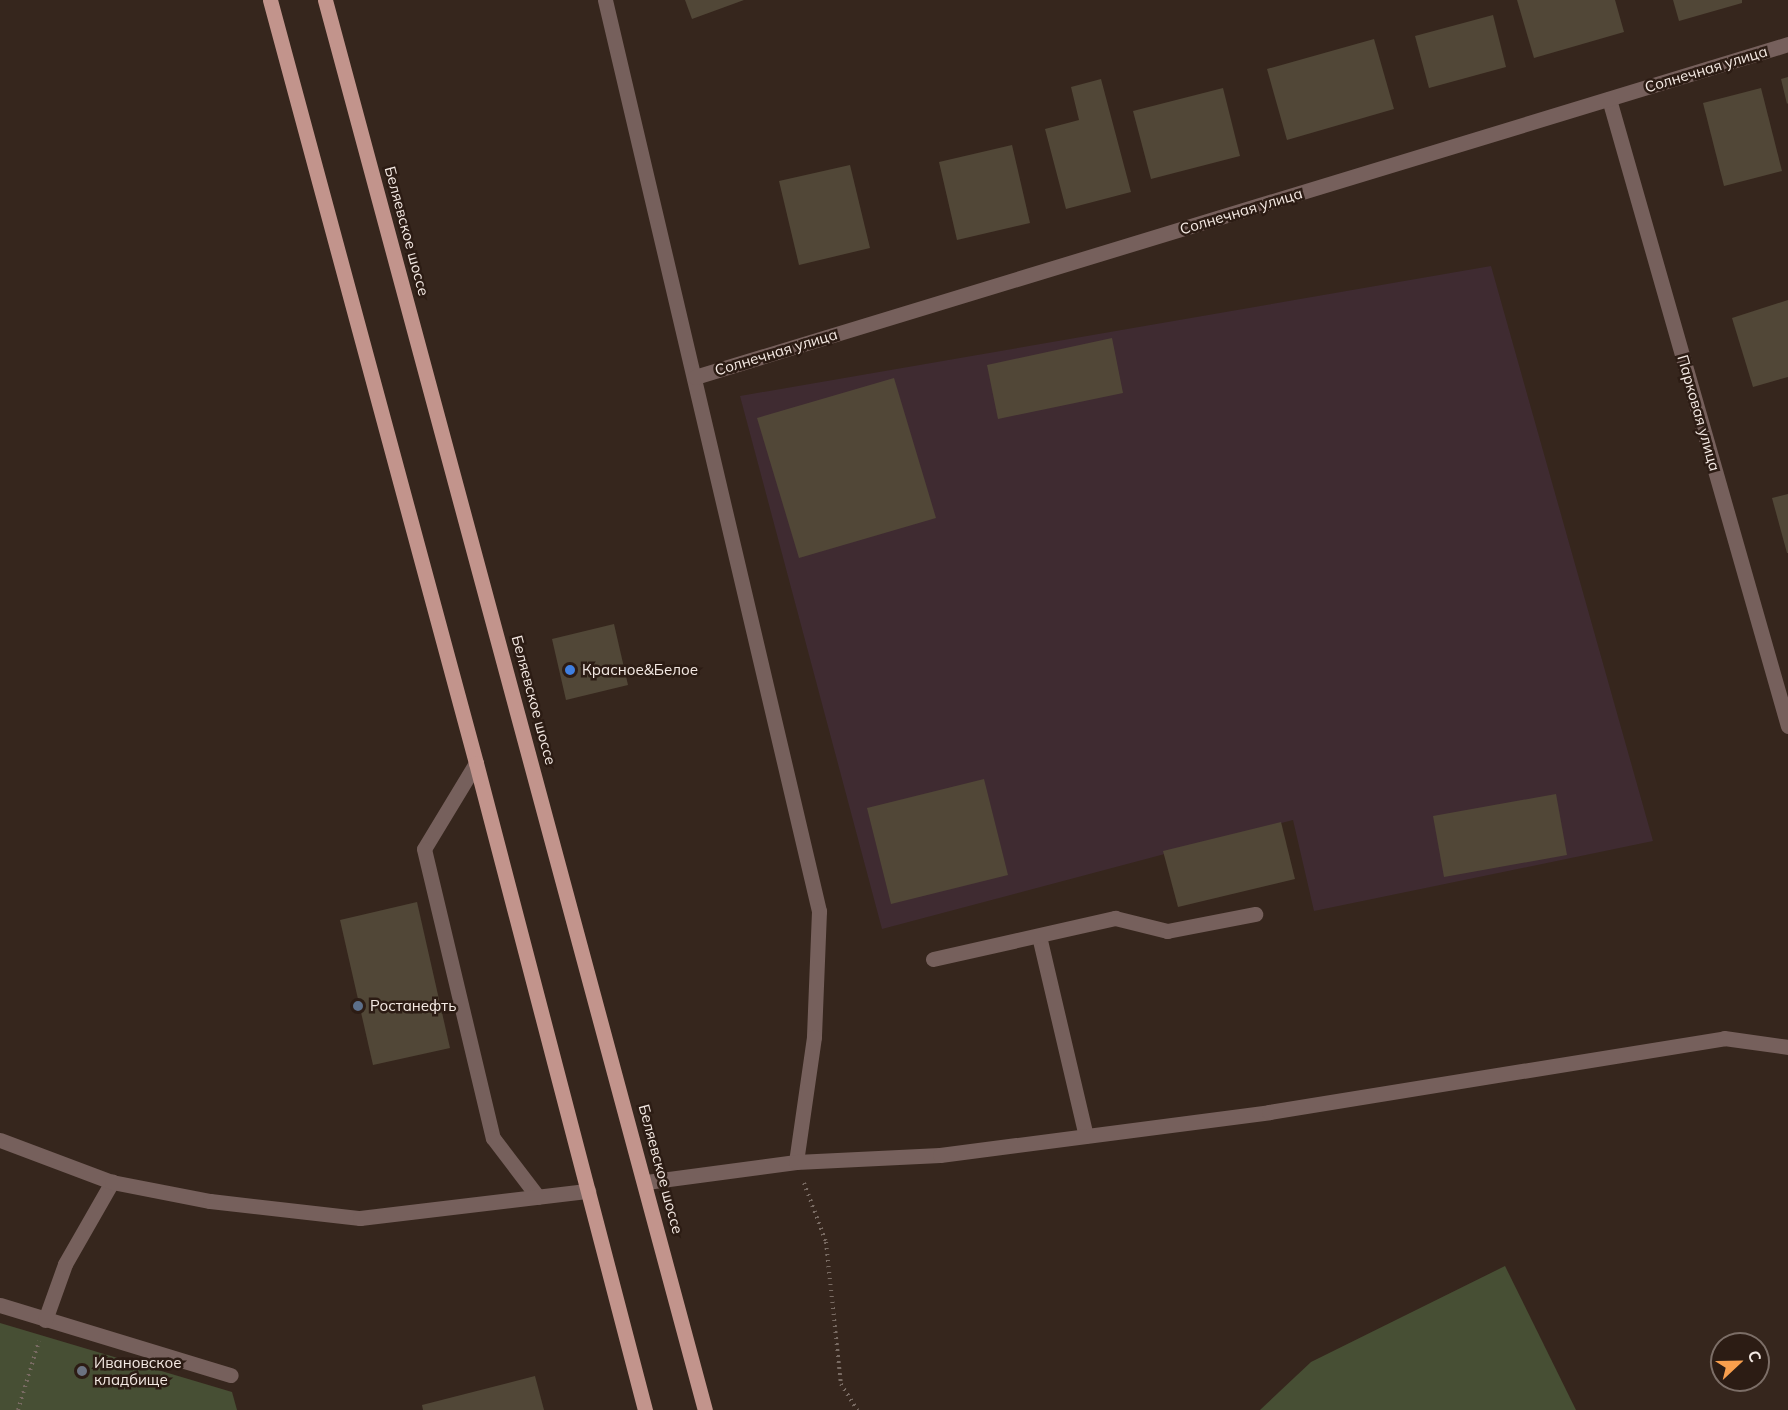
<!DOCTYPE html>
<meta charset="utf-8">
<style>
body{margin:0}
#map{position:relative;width:1788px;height:1410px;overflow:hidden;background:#36261d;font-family:Mulish,sans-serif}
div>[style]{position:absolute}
.industrial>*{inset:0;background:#3f2b31}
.green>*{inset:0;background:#474f34}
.building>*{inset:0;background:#514737}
.path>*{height:4px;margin-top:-2px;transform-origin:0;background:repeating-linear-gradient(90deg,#796b63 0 1.5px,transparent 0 6px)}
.lane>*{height:15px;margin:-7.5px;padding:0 7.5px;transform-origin:7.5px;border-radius:7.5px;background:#76605c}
.street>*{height:15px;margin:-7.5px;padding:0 7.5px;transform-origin:7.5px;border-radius:7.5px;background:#76605c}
.primary>*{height:15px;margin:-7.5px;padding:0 7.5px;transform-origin:7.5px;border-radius:7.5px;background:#c2948c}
.dots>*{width:16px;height:16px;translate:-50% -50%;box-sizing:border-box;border:3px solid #2c1c14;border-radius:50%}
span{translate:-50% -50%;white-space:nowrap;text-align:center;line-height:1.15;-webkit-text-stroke:5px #2c1c14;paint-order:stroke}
.street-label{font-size:15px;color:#f5eae4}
.poi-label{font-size:15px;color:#f5eae4}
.left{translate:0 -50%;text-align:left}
.north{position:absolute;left:1710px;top:1332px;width:60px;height:60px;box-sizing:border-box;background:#2c1c14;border:2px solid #7c6e67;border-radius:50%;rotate:68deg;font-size:16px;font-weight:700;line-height:24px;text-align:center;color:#f5eae4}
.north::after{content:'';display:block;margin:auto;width:21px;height:27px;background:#f99f4d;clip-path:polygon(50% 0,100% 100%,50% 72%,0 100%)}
</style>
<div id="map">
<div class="industrial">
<div style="clip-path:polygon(1491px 266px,1653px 841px,1314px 911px,1293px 820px,882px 929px,740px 396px)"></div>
</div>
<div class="green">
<div style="clip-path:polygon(1505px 1266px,1576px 1410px,1260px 1410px,1311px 1362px)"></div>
<div style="clip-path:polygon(0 1323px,232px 1392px,237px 1410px,0 1410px)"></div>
</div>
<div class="building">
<div style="clip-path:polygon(685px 0,744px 0,692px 19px)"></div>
<div style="clip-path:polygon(1517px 0,1615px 0,1624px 32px,1534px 58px)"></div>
<div style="clip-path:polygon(1673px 0,1742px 0,1742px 3px,1679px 21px)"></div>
<div style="clip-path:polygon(1493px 15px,1506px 67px,1429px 88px,1415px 36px)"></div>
<div style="clip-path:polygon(1374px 39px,1394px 109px,1287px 140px,1267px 69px)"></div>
<div style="clip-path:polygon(1788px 77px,1788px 103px,1787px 104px,1781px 79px)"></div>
<div style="clip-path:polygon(1101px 79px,1131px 192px,1066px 209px,1045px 129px,1079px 120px,1071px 87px)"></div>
<div style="clip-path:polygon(1223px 88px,1240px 156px,1151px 179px,1133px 111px)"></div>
<div style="clip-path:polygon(1761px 88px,1782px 171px,1724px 186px,1703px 103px)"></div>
<div style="clip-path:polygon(1012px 145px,1030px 223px,957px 240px,939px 162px)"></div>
<div style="clip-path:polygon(850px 165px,870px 248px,799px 265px,779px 181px)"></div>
<div style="clip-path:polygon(1788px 300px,1788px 377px,1753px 387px,1732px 318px)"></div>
<div style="clip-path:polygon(1112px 338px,1123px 393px,998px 419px,987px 365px)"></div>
<div style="clip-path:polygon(894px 378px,936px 518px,799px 558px,757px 418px)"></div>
<div style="clip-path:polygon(1788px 494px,1788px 553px,1787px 553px,1772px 498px)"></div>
<div style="clip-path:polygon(614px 624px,628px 685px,566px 700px,552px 639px)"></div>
<div style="clip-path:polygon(984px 779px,1008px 875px,891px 904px,867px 808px)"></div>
<div style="clip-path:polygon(1556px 794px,1567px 855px,1444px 877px,1433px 816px)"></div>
<div style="clip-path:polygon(1281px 822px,1295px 879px,1178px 907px,1163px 851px)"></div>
<div style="clip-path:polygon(417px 902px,450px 1048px,373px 1065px,340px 920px)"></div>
<div style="clip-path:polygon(535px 1376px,544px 1410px,423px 1410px,422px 1405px)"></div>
</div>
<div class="path">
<div style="left:804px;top:1183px;width:63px;rotate:69.6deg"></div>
<div style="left:826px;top:1242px;width:143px;rotate:84deg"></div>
<div style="left:841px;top:1384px;width:31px;rotate:58deg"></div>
<div style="left:18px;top:1410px;width:72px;rotate:-73.1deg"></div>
</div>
<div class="lane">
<div style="left:476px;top:763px;width:100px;rotate:121.2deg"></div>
<div style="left:424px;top:849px;width:297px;rotate:76.6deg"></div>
<div style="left:493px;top:1138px;width:74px;rotate:52.7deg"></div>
<div style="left:1039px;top:936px;width:205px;rotate:76.8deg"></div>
<div style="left:933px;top:959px;width:187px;rotate:-12.7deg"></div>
<div style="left:1115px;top:918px;width:54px;rotate:14deg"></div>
<div style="left:1167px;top:931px;width:90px;rotate:-10.9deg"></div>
<div style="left:0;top:1305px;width:241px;rotate:16.9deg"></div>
<div style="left:45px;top:1320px;width:59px;rotate:-70.3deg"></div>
<div style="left:65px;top:1264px;width:95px;rotate:-60.2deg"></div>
</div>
<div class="street">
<div style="left:605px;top:0;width:936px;rotate:76.78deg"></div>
<div style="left:819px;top:911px;width:126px;rotate:92.3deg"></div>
<div style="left:814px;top:1037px;width:126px;rotate:98.2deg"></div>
<div style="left:796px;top:1162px;width:151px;rotate:172.4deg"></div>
<div style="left:1609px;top:99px;width:652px;rotate:74.07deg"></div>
<div style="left:695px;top:377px;width:1143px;rotate:-16.94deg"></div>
<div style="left:0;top:1140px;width:120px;rotate:20.6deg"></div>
<div style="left:112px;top:1182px;width:100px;rotate:11deg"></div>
<div style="left:210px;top:1201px;width:151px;rotate:6.5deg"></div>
<div style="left:360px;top:1218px;width:230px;rotate:-6.8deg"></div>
<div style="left:796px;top:1162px;width:144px;rotate:-2.8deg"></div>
<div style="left:940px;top:1155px;width:332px;rotate:-7.4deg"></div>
<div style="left:1269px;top:1112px;width:461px;rotate:-9.2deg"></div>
<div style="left:1724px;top:1038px;width:65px;rotate:8deg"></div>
</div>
<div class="primary">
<div style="left:270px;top:0;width:790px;rotate:74.89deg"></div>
<div style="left:476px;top:763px;width:669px;rotate:75.36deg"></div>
<div style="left:325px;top:0;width:1460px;rotate:74.92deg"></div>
</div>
<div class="dots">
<div style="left:570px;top:670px;background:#3f7fe0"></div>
<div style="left:358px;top:1006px;background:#5c6f8a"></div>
<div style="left:82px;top:1371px;background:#6b7280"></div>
</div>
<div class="street-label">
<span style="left:1706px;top:69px;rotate:-17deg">Солнечная улица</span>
<span style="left:1241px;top:211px;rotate:-17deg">Солнечная улица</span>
<span style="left:407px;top:231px;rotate:75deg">Беляевское шоссе</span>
<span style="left:776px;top:352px;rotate:-17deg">Солнечная улица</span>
<span style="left:1699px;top:413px;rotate:74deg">Парковая улица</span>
<span style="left:534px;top:700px;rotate:75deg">Беляевское шоссе</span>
<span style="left:661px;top:1169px;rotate:75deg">Беляевское шоссе</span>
</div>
<div class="poi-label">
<span class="left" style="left:582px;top:670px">Красное&amp;Белое</span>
<span class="left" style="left:370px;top:1006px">Ростанефть</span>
<span class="left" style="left:94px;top:1371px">Ивановское<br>кладбище</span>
</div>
<div class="north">С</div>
</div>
